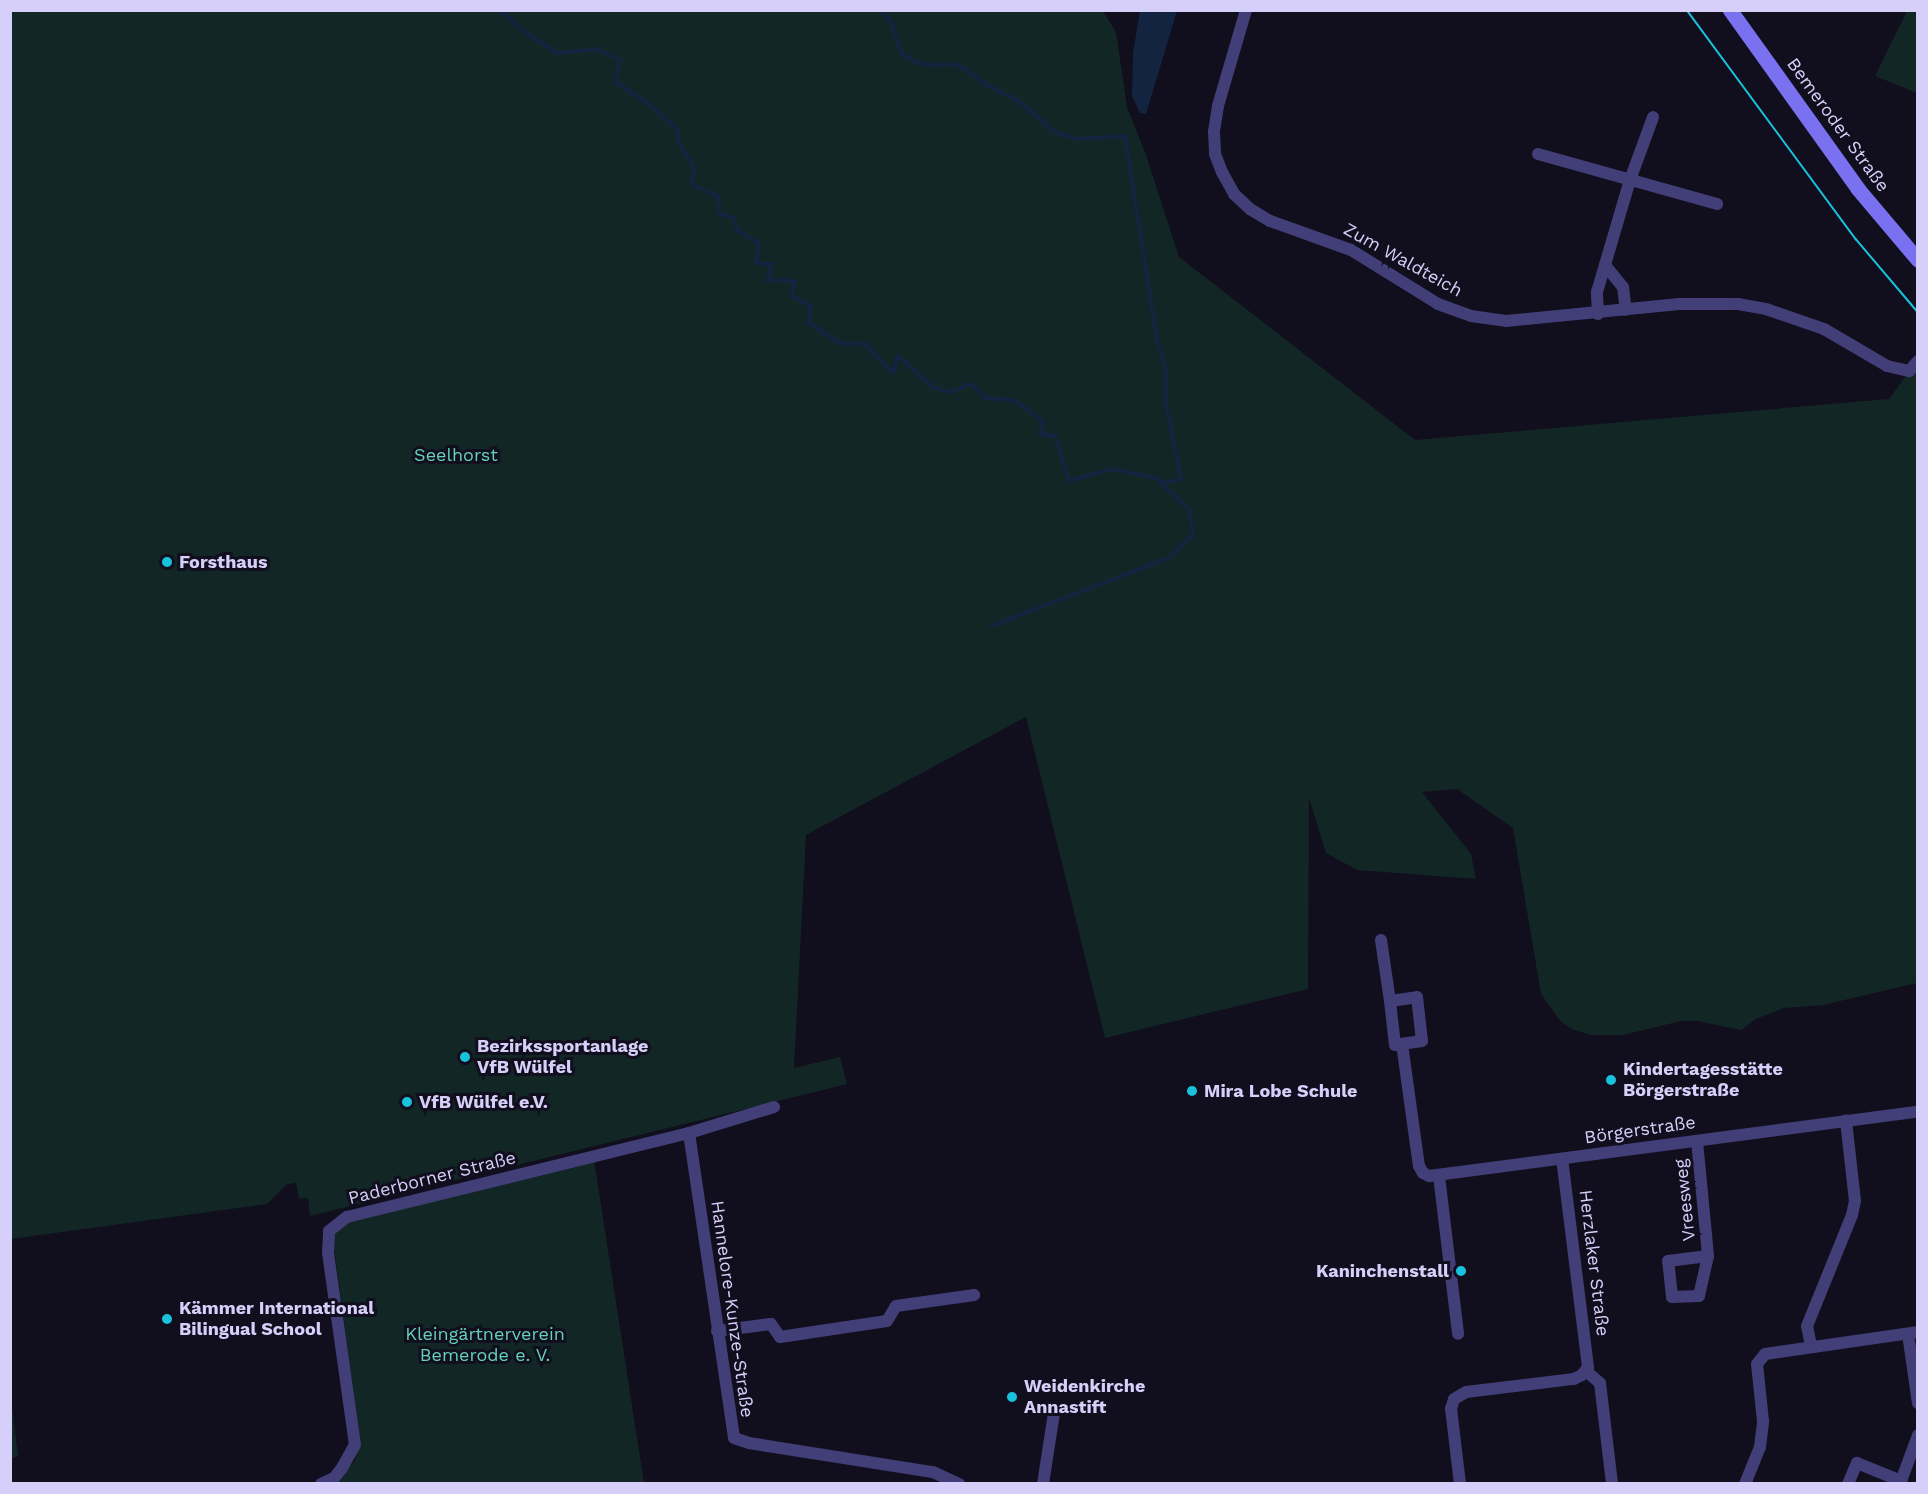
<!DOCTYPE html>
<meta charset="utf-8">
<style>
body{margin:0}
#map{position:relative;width:1928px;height:1494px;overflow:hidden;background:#110e1d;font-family:"Work Sans",sans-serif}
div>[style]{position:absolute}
.green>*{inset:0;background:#122626}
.water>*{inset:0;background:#132441}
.stream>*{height:4px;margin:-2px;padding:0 2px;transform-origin:2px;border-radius:2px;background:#132441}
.minor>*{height:12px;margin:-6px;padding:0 6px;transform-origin:6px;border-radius:6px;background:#423e77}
.secondary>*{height:15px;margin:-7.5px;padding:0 7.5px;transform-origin:7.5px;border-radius:7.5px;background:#7971ef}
.tram>*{height:1.5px;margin:-0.75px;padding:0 0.75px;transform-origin:0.75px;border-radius:0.75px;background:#19c2dc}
.dots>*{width:16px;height:16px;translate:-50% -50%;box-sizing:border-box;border:3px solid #110e1d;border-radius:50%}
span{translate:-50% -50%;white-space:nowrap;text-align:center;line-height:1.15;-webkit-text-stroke:6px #110e1d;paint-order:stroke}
.street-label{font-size:18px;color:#d6cffa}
.park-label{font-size:18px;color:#64d1b9}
.poi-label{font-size:18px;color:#d6cffa;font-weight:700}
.left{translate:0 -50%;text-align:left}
.right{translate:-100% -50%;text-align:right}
.frame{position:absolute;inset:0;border:12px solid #d6cffa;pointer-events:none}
</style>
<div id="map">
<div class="green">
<div style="clip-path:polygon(10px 11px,1103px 11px,1116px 32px,1127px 107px,1145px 152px,1179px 257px,1415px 440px,1889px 399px,1917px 361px,1917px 983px,1823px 1005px,1784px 1008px,1756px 1019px,1741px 1030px,1697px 1021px,1681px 1021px,1623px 1035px,1590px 1035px,1572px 1029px,1561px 1022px,1541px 994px,1513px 828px,1457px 789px,1422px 792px,1471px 854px,1476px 879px,1357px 870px,1326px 853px,1309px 798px,1308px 989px,1105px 1038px,1026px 717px,806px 835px,794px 1068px,840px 1057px,847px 1084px,310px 1216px,308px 1198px,299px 1199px,296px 1183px,287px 1184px,267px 1204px,11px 1239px)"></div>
<div style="clip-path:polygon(1907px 11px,1917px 11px,1917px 93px,1875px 76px)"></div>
<div style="clip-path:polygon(594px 1160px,644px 1483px,336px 1483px,355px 1460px,360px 1440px,334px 1248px,335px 1234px,350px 1221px)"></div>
<div style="clip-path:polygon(11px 1399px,18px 1456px,11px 1459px,10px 1459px)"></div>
</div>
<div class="water">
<div style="clip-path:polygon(1140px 11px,1177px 11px,1146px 114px,1140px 113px,1132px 96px,1133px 53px)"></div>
</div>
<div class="stream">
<div style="left:501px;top:10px;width:30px;rotate:44deg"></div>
<div style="left:523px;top:31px;width:40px;rotate:32.9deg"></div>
<div style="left:557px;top:53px;width:40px;rotate:-5.7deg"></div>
<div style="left:597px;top:49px;width:25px;rotate:26deg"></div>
<div style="left:620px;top:60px;width:23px;rotate:103deg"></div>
<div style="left:615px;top:82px;width:40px;rotate:32.9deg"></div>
<div style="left:649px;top:104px;width:38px;rotate:42deg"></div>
<div style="left:677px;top:129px;width:14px;rotate:82deg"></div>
<div style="left:679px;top:143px;width:29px;rotate:59deg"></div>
<div style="left:694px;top:168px;width:16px;rotate:97deg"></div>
<div style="left:692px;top:184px;width:30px;rotate:26deg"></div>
<div style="left:719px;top:197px;width:17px;rotate:90deg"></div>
<div style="left:719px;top:214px;width:16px;rotate:15deg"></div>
<div style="left:734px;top:218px;width:12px;rotate:76deg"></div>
<div style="left:737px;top:230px;width:26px;rotate:31deg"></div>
<div style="left:759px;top:243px;width:20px;rotate:99deg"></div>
<div style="left:756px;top:263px;width:16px;rotate:4deg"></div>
<div style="left:772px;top:264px;width:17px;rotate:107deg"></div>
<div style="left:767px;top:280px;width:27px;rotate:2deg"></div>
<div style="left:794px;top:281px;width:15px;rotate:98deg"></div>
<div style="left:792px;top:296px;width:22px;rotate:30deg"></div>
<div style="left:811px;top:307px;width:15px;rotate:101deg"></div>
<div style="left:808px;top:322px;width:37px;rotate:34deg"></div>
<div style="left:839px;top:343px;width:26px;rotate:2deg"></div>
<div style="left:865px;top:344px;width:40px;rotate:46deg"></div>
<div style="left:893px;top:373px;width:18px;rotate:-74deg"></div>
<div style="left:898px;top:356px;width:47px;rotate:41.5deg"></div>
<div style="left:933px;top:387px;width:19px;rotate:16deg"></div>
<div style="left:951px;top:392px;width:22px;rotate:-22deg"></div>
<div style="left:971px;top:384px;width:21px;rotate:43deg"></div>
<div style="left:986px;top:398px;width:28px;rotate:4deg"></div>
<div style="left:1014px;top:400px;width:36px;rotate:36deg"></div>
<div style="left:1043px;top:421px;width:13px;rotate:103deg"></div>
<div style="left:1040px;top:434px;width:15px;rotate:8deg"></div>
<div style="left:1055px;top:436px;width:47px;rotate:72.7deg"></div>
<div style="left:1069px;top:481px;width:45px;rotate:-15.6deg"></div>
<div style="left:1112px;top:469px;width:44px;rotate:11.8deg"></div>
<div style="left:1155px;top:478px;width:46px;rotate:42.4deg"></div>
<div style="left:1189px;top:509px;width:26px;rotate:81deg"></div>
<div style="left:1193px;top:535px;width:34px;rotate:137deg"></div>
<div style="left:1168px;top:558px;width:189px;rotate:158.9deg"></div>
<div style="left:882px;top:10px;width:15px;rotate:53deg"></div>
<div style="left:891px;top:22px;width:34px;rotate:71deg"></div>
<div style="left:902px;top:54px;width:13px;rotate:32deg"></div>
<div style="left:913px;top:61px;width:15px;rotate:16deg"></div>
<div style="left:927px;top:65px;width:27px;rotate:-2deg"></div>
<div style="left:954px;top:64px;width:11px;rotate:22deg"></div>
<div style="left:964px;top:68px;width:26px;rotate:37deg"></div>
<div style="left:985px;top:84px;width:39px;rotate:27deg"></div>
<div style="left:1020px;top:102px;width:46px;rotate:40.6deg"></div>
<div style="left:1055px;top:132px;width:22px;rotate:18deg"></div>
<div style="left:1076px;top:139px;width:49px;rotate:-3.5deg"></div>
<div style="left:1125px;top:136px;width:207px;rotate:81.1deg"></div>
<div style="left:1157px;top:341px;width:28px;rotate:72deg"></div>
<div style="left:1166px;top:368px;width:35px;rotate:90deg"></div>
<div style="left:1166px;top:403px;width:77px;rotate:78.8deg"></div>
<div style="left:1181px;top:479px;width:19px;rotate:168deg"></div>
</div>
<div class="minor">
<div style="left:1246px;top:10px;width:100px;rotate:106.3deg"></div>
<div style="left:1218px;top:106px;width:26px;rotate:99deg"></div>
<div style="left:1214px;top:132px;width:22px;rotate:87deg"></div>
<div style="left:1215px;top:154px;width:19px;rotate:69deg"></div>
<div style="left:1222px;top:172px;width:25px;rotate:61deg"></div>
<div style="left:1234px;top:194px;width:22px;rotate:43deg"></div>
<div style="left:1250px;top:209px;width:23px;rotate:31deg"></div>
<div style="left:1270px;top:221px;width:86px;rotate:19.7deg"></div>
<div style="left:1351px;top:250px;width:102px;rotate:31.8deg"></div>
<div style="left:1438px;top:304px;width:35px;rotate:20deg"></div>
<div style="left:1471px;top:316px;width:35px;rotate:8deg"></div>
<div style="left:1506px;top:321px;width:174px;rotate:-5.6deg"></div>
<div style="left:1679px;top:304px;width:59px"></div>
<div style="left:1738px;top:304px;width:28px;rotate:10deg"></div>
<div style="left:1766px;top:309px;width:61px;rotate:19deg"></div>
<div style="left:1824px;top:329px;width:73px;rotate:30.4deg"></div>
<div style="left:1887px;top:366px;width:23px;rotate:13deg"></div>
<div style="left:1909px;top:371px;width:13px;rotate:-48deg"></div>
<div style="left:1538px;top:154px;width:186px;rotate:15.6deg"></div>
<div style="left:1605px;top:265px;width:28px;rotate:51deg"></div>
<div style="left:1623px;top:287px;width:23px;rotate:83deg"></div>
<div style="left:1598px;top:314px;width:22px;rotate:-93deg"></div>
<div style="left:1597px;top:292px;width:117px;rotate:-73.6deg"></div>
<div style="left:1630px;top:180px;width:67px;rotate:-69.9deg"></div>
<div style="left:1381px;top:940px;width:62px;rotate:81.6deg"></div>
<div style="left:1417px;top:997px;width:44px;rotate:83.5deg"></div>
<div style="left:1422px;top:1041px;width:27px;rotate:172deg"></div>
<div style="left:1395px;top:1045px;width:44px;rotate:-96.5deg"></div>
<div style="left:1390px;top:1001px;width:27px;rotate:-8deg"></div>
<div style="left:1402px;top:1044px;width:123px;rotate:82.1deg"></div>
<div style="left:1419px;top:1166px;width:8px;rotate:60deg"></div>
<div style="left:1423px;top:1173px;width:7px;rotate:27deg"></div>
<div style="left:1429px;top:1176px;width:493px;rotate:-7.5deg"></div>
<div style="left:689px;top:1133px;width:308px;rotate:81.6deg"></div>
<div style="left:734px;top:1438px;width:16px;rotate:18deg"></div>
<div style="left:749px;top:1443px;width:186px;rotate:9deg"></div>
<div style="left:933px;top:1472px;width:29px;rotate:25deg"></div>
<div style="left:1697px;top:1141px;width:116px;rotate:84.5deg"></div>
<div style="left:1708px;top:1256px;width:41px;rotate:102.7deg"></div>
<div style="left:1699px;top:1296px;width:27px;rotate:178deg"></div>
<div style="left:1672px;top:1297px;width:36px;rotate:-96deg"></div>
<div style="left:1668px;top:1261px;width:40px;rotate:-7.1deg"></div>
<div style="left:1439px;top:1176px;width:159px;rotate:83.1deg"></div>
<div style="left:717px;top:1331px;width:54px;rotate:-7.4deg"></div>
<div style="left:771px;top:1324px;width:16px;rotate:55deg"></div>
<div style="left:780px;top:1337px;width:108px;rotate:-8.5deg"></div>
<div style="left:887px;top:1321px;width:17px;rotate:-59deg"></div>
<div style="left:896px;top:1306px;width:79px;rotate:-8deg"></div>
<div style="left:1908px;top:1334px;width:70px;rotate:81.8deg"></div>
<div style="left:1811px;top:1346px;width:20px;rotate:-101deg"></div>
<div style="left:1807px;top:1326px;width:120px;rotate:-67.9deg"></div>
<div style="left:1852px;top:1215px;width:14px;rotate:-78deg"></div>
<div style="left:1855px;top:1201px;width:81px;rotate:-96.4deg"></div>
<div style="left:1586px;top:1371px;width:18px;rotate:41deg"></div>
<div style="left:1600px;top:1383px;width:102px;rotate:83.2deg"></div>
<div style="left:321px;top:1484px;width:14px;rotate:-25deg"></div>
<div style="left:334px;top:1478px;width:13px;rotate:-51deg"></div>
<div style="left:342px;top:1468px;width:26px;rotate:-61deg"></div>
<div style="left:355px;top:1445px;width:194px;rotate:-98deg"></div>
<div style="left:328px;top:1253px;width:22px;rotate:-87deg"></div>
<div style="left:329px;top:1231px;width:23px;rotate:-38deg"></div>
<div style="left:347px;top:1217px;width:352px;rotate:-13.8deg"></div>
<div style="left:689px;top:1133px;width:89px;rotate:-17deg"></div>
<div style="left:1043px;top:1484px;width:72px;rotate:-81.2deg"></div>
<div style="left:1460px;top:1484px;width:76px;rotate:-96.8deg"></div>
<div style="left:1451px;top:1409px;width:10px;rotate:-73deg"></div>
<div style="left:1454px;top:1399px;width:14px;rotate:-30deg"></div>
<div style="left:1466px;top:1392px;width:109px;rotate:-6.9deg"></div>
<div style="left:1574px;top:1379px;width:9px;rotate:-27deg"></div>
<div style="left:1582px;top:1375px;width:10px;rotate:-53deg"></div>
<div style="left:1588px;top:1367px;width:210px;rotate:-97.1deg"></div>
<div style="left:1745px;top:1484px;width:40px;rotate:-68deg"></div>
<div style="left:1760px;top:1447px;width:26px;rotate:-83deg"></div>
<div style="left:1763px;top:1421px;width:57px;rotate:-96deg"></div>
<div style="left:1757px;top:1364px;width:13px;rotate:-51deg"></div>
<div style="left:1765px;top:1354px;width:155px;rotate:-8.2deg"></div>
<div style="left:1848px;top:1484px;width:23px;rotate:-67deg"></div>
<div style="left:1857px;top:1463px;width:48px;rotate:22.2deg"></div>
<div style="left:1900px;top:1484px;width:52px;rotate:-69.8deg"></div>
</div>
<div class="secondary">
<div style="left:1730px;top:10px;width:220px;rotate:54.4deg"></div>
<div style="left:1858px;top:189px;width:93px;rotate:49.8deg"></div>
</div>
<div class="tram">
<div style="left:1687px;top:10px;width:285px;rotate:53.6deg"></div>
<div style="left:1856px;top:239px;width:96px;rotate:49.7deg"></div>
</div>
<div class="dots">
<div style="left:167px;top:562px;background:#19c2dc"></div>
<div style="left:465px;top:1057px;background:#19c2dc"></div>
<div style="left:1611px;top:1080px;background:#19c2dc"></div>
<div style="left:1192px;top:1091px;background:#19c2dc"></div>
<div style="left:407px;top:1102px;background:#19c2dc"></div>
<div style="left:1461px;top:1271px;background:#19c2dc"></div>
<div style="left:167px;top:1319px;background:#19c2dc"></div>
<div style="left:1012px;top:1397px;background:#19c2dc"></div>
</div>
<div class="street-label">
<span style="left:1838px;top:125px;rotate:54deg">Bemeroder Straße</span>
<span style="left:1403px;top:260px;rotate:29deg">Zum Waldteich</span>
<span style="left:1640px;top:1130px;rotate:-8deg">Börgerstraße</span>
<span style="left:432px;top:1178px;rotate:-14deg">Paderborner Straße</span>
<span style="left:1685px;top:1200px;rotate:-96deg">Vreesweg</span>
<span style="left:1594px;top:1263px;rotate:83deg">Herzlaker Straße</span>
<span style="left:732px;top:1309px;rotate:82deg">Hannelore-Kunze-Straße</span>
</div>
<div class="park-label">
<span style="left:456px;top:455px">Seelhorst</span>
<span style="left:485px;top:1345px">Kleingärtnerverein<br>Bemerode e. V.</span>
</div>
<div class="poi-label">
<span class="left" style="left:179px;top:562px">Forsthaus</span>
<span class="left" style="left:477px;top:1057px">Bezirkssportanlage<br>VfB Wülfel</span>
<span class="left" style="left:1623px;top:1080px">Kindertagesstätte<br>Börgerstraße</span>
<span class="left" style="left:1204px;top:1091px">Mira Lobe Schule</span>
<span class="left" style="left:419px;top:1102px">VfB Wülfel e.V.</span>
<span class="right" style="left:1449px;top:1271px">Kaninchenstall</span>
<span class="left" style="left:179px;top:1319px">Kämmer International<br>Bilingual School</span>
<span class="left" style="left:1024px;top:1397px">Weidenkirche<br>Annastift</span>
</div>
<div class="frame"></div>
</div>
